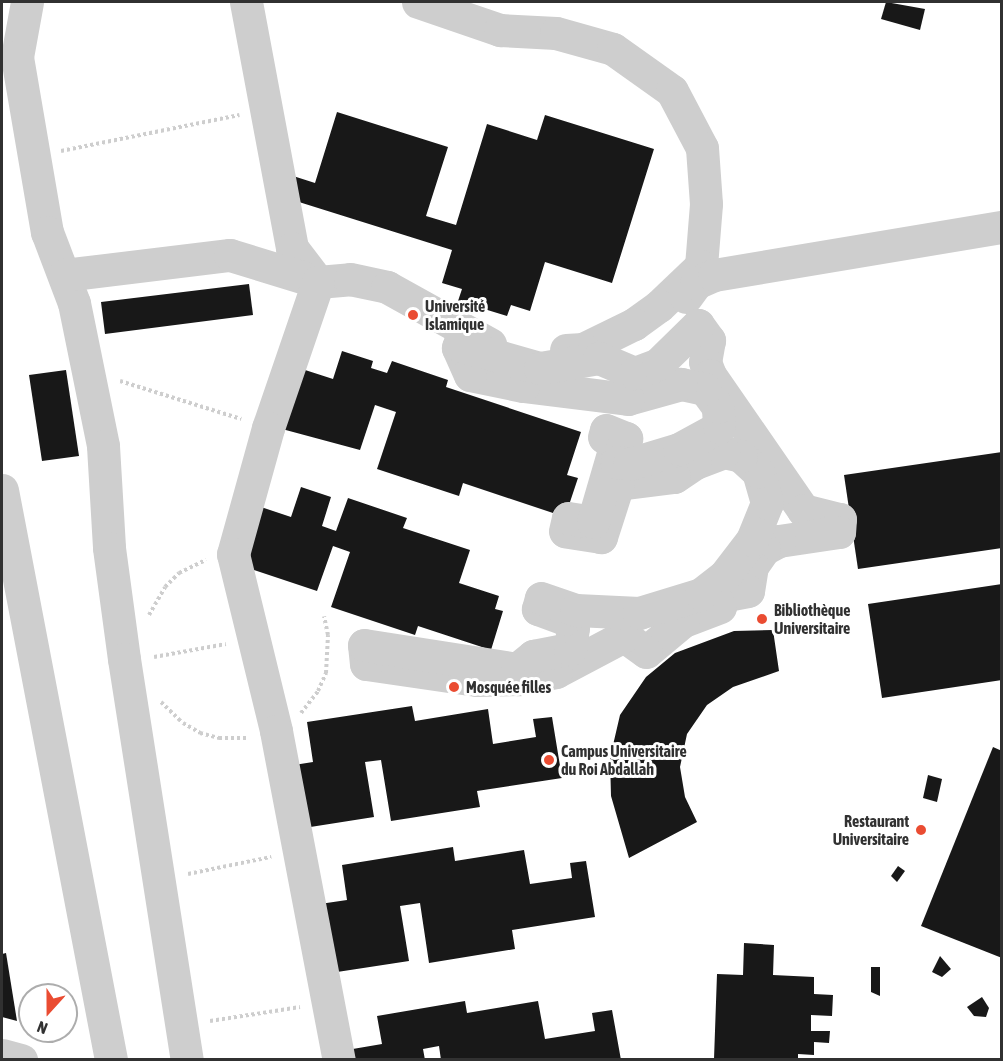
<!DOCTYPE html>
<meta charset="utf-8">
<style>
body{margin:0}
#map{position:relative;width:1003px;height:1061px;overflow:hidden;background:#fff;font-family:"Asap Condensed",sans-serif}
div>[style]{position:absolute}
.building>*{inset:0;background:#181818}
.path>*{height:4px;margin-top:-2px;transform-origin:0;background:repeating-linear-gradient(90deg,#cecece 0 3px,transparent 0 6px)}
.minor>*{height:33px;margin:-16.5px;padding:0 16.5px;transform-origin:16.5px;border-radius:16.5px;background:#cecece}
.dots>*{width:16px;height:16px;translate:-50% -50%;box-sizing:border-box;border:3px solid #fff;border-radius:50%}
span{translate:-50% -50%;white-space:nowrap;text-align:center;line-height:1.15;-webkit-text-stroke:6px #fff;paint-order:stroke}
.poi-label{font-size:16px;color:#313131;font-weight:700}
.left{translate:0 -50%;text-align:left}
.right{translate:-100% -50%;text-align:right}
.frame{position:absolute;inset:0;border:3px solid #313131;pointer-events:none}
.north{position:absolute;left:18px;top:983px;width:60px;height:60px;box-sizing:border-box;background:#fff;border:2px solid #adadad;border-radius:50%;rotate:201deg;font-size:16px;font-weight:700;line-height:24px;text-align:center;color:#313131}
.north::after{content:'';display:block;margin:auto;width:21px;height:27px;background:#ea4c32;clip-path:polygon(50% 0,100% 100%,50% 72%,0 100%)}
</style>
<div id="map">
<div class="building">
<div style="clip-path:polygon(886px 2px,925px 9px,920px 30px,881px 19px)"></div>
<div style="clip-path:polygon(337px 112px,448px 147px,426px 216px,456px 225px,487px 124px,537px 140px,545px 115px,654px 149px,612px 283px,545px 262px,530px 311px,511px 305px,507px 316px,458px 301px,462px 289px,442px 283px,452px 250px,283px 197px,290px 175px,315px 183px)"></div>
<div style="clip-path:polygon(249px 284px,253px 315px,105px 334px,101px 302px)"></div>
<div style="clip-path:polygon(342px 351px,373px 361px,371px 368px,387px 373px,392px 361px,448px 380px,446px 387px,581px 432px,567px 475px,578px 478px,565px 517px,463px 483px,459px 496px,377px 469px,396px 412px,375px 405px,360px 450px,282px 429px,302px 369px,333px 379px)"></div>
<div style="clip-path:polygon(66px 370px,79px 456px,42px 461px,29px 375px)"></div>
<div style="clip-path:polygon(1002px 452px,1002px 548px,858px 569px,844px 475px)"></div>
<div style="clip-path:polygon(301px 487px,331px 497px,322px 526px,336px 531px,348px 498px,407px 518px,403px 528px,470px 550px,459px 583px,499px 596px,495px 609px,503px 611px,491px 650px,418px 626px,415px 635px,331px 607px,350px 552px,333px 546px,317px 591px,239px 565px,258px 506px,291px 517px)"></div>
<div style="clip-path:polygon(1002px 584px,1002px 680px,882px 698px,868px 604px)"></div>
<div style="clip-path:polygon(773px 630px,779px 671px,733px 687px,707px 705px,687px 734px,680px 767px,685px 797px,697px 822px,629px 858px,611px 796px,610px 758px,620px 715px,646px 677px,675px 653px,734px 631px)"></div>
<div style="clip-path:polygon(412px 706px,415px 721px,488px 709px,493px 744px,536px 737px,533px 719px,552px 717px,562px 778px,477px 791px,480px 807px,391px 821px,381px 760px,365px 762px,374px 817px,304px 828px,294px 765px,313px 762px,307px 722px)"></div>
<div style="clip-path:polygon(993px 747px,1002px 751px,1002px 958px,921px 926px)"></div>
<div style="clip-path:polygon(928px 775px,942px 779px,937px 802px,923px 798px)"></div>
<div style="clip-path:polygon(453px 847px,455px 861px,524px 850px,530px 884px,572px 878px,570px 863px,586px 861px,595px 917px,512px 930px,515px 949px,429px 963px,420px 903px,400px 906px,409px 961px,324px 974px,313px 905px,347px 900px,342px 865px)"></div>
<div style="clip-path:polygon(898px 866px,905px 871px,897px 882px,891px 876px)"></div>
<div style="clip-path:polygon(744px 943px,774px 945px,773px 975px,814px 977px,814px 994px,833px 995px,832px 1016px,811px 1015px,811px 1031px,830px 1031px,829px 1043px,814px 1042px,814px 1055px,798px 1054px,798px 1060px,714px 1059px,717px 974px,743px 975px)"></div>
<div style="clip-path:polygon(6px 953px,17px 1021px,2px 1017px,2px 954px)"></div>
<div style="clip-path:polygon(940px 956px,951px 969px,942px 977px,932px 972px)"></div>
<div style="clip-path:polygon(871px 967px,880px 967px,880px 996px,871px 992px)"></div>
<div style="clip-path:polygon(982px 997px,989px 1008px,986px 1017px,974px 1016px,967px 1007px)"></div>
<div style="clip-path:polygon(465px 1001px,467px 1013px,538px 1001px,545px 1039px,595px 1031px,592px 1013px,612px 1010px,621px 1060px,441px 1060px,439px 1046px,423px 1049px,425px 1060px,343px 1060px,341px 1051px,382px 1044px,377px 1016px)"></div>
</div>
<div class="path">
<div style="left:61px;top:151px;width:182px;rotate:-11.4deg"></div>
<div style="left:120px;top:381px;width:127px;rotate:17.4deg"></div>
<div style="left:149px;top:615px;width:32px;rotate:-60deg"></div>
<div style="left:165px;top:587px;width:20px;rotate:-45deg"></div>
<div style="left:179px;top:573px;width:30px;rotate:-26deg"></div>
<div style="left:154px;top:657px;width:73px;rotate:-10.2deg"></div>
<div style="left:161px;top:702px;width:30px;rotate:44deg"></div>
<div style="left:183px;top:723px;width:20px;rotate:30deg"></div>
<div style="left:200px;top:733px;width:20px;rotate:15deg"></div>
<div style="left:219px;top:738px;width:30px"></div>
<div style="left:301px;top:713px;width:28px;rotate:-52deg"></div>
<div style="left:318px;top:691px;width:20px;rotate:-66deg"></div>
<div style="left:326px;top:673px;width:38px;rotate:-87deg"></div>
<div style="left:328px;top:635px;width:19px;rotate:-102deg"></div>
<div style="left:188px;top:874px;width:85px;rotate:-11.6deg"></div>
<div style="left:210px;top:1021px;width:91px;rotate:-8.8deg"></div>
</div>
<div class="minor">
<div style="left:27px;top:2px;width:56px;rotate:100.3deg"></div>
<div style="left:17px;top:57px;width:178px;rotate:80.3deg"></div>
<div style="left:47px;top:232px;width:76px;rotate:69.2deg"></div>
<div style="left:74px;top:303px;width:146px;rotate:78.5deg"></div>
<div style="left:103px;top:446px;width:102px;rotate:86.6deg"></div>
<div style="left:109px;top:548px;width:112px;rotate:82.3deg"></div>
<div style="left:124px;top:659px;width:406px;rotate:81.1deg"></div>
<div style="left:246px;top:2px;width:250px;rotate:79.4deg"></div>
<div style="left:292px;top:248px;width:43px;rotate:52.6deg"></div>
<div style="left:418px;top:2px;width:87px;rotate:18.9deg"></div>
<div style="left:500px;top:30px;width:56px;rotate:3.1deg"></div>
<div style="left:556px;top:33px;width:59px;rotate:15.7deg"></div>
<div style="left:613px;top:49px;width:72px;rotate:35.4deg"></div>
<div style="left:672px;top:91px;width:64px;rotate:62.2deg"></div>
<div style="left:702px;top:148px;width:56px;rotate:85.9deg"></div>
<div style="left:706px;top:204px;width:62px;rotate:94.6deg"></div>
<div style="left:701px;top:266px;width:58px;rotate:136.4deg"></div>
<div style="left:659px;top:306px;width:31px;rotate:144deg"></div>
<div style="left:634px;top:324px;width:57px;rotate:153.9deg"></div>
<div style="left:583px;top:349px;width:17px;rotate:177deg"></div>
<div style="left:64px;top:275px;width:167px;rotate:-6.9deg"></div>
<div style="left:230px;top:255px;width:92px;rotate:17.1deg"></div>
<div style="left:318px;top:282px;width:32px;rotate:-5deg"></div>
<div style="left:350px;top:279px;width:38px;rotate:12deg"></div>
<div style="left:387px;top:287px;width:118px;rotate:29deg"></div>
<div style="left:318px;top:282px;width:154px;rotate:108.9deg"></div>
<div style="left:268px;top:428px;width:131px;rotate:105.5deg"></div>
<div style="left:233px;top:554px;width:182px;rotate:76.3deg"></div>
<div style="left:276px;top:731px;width:335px;rotate:79.2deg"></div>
<div style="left:686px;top:297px;width:17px;rotate:-54deg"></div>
<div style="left:696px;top:283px;width:20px;rotate:-24deg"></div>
<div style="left:714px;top:275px;width:292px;rotate:-9.5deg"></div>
<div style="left:698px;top:325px;width:19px;rotate:54deg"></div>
<div style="left:709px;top:340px;width:22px;rotate:100deg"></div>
<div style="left:705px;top:362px;width:14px;rotate:69deg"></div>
<div style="left:710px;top:375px;width:164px;rotate:55.4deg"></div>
<div style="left:803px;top:510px;width:38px;rotate:14deg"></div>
<div style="left:840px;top:519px;width:13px;rotate:94deg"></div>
<div style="left:839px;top:532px;width:61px;rotate:171.5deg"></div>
<div style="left:779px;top:541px;width:17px;rotate:152deg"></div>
<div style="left:764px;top:549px;width:21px;rotate:125deg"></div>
<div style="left:752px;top:566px;width:25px;rotate:99deg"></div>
<div style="left:748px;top:591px;width:32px;rotate:169deg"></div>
<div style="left:717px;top:597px;width:10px;rotate:73deg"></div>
<div style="left:720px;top:607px;width:40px;rotate:159deg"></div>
<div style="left:683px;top:621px;width:48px;rotate:140deg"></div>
<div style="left:646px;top:652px;width:27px;rotate:-144deg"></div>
<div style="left:624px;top:636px;width:77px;rotate:152.1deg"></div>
<div style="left:556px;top:672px;width:38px;rotate:169deg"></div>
<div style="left:519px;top:679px;width:43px;rotate:178.7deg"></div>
<div style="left:476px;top:680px;width:111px;rotate:-171.7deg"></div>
<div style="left:366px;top:664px;width:19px;rotate:-96deg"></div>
<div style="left:364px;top:645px;width:155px;rotate:8.9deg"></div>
<div style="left:517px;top:669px;width:21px;rotate:-39deg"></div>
<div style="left:533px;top:656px;width:38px;rotate:-11deg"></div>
<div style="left:570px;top:649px;width:21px;rotate:-82deg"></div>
<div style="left:573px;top:628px;width:12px;rotate:-132deg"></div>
<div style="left:565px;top:619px;width:29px;rotate:-160deg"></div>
<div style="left:538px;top:609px;width:11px;rotate:-75deg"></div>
<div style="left:541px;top:598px;width:37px;rotate:19deg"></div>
<div style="left:576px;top:610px;width:63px;rotate:2.7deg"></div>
<div style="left:639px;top:613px;width:65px;rotate:-17deg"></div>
<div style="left:701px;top:594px;width:31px;rotate:-38deg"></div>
<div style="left:725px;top:575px;width:44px;rotate:-52.4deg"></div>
<div style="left:752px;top:540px;width:40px;rotate:-68deg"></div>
<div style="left:767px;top:503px;width:32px;rotate:-106deg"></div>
<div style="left:758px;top:472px;width:23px;rotate:-137deg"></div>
<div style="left:741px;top:456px;width:17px;rotate:-167deg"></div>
<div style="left:724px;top:452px;width:31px;rotate:159deg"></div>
<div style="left:695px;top:463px;width:25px;rotate:146deg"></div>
<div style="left:674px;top:477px;width:56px;rotate:172.9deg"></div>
<div style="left:618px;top:484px;width:56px;rotate:107.8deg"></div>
<div style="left:601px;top:537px;width:36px;rotate:-171deg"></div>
<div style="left:565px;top:531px;width:13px;rotate:-77deg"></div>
<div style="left:568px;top:518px;width:25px;rotate:9deg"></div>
<div style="left:593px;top:522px;width:82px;rotate:-73.8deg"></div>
<div style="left:616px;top:443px;width:13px;rotate:-153deg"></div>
<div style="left:604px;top:437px;width:7px;rotate:-74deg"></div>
<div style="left:606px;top:430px;width:22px;rotate:22deg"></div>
<div style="left:626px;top:438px;width:26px;rotate:111deg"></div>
<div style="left:617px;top:462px;width:12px;rotate:9deg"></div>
<div style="left:629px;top:464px;width:52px;rotate:-16.7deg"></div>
<div style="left:679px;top:449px;width:46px;rotate:-28.8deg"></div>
<div style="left:719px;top:427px;width:20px;rotate:-93deg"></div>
<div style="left:718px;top:407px;width:22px;rotate:-126deg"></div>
<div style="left:705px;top:389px;width:25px;rotate:-168deg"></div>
<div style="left:681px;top:384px;width:55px;rotate:164.2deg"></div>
<div style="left:628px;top:399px;width:106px;rotate:-172.9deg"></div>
<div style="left:523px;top:386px;width:54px;rotate:-168.3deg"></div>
<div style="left:470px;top:375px;width:30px;rotate:-114deg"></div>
<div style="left:458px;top:348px;width:3px;rotate:-72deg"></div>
<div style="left:459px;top:345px;width:84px;rotate:15.9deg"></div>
<div style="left:540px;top:368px;width:60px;rotate:-9.6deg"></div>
<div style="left:599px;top:358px;width:39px;rotate:23deg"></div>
<div style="left:635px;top:373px;width:25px;rotate:-21deg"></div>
<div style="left:658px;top:364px;width:56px;rotate:-44.3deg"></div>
<div style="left:2px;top:490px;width:580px;rotate:79.17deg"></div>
<div style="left:2px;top:1055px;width:20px;rotate:15deg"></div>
</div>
<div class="dots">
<div style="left:413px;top:315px;background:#ea4c32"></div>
<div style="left:762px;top:619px;background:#ea4c32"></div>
<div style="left:454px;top:687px;background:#ea4c32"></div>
<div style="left:549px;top:760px;background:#ea4c32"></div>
<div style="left:921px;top:830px;background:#ea4c32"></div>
</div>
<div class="poi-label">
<span class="left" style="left:425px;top:315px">Université<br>Islamique</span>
<span class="left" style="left:774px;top:619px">Bibliothèque<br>Universitaire</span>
<span class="left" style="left:466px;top:687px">Mosquée filles</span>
<span class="left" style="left:561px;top:760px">Campus Universitaire<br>du Roi Abdallah</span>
<span class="right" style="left:909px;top:830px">Restaurant<br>Universitaire</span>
</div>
<div class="frame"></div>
<div class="north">N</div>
</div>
